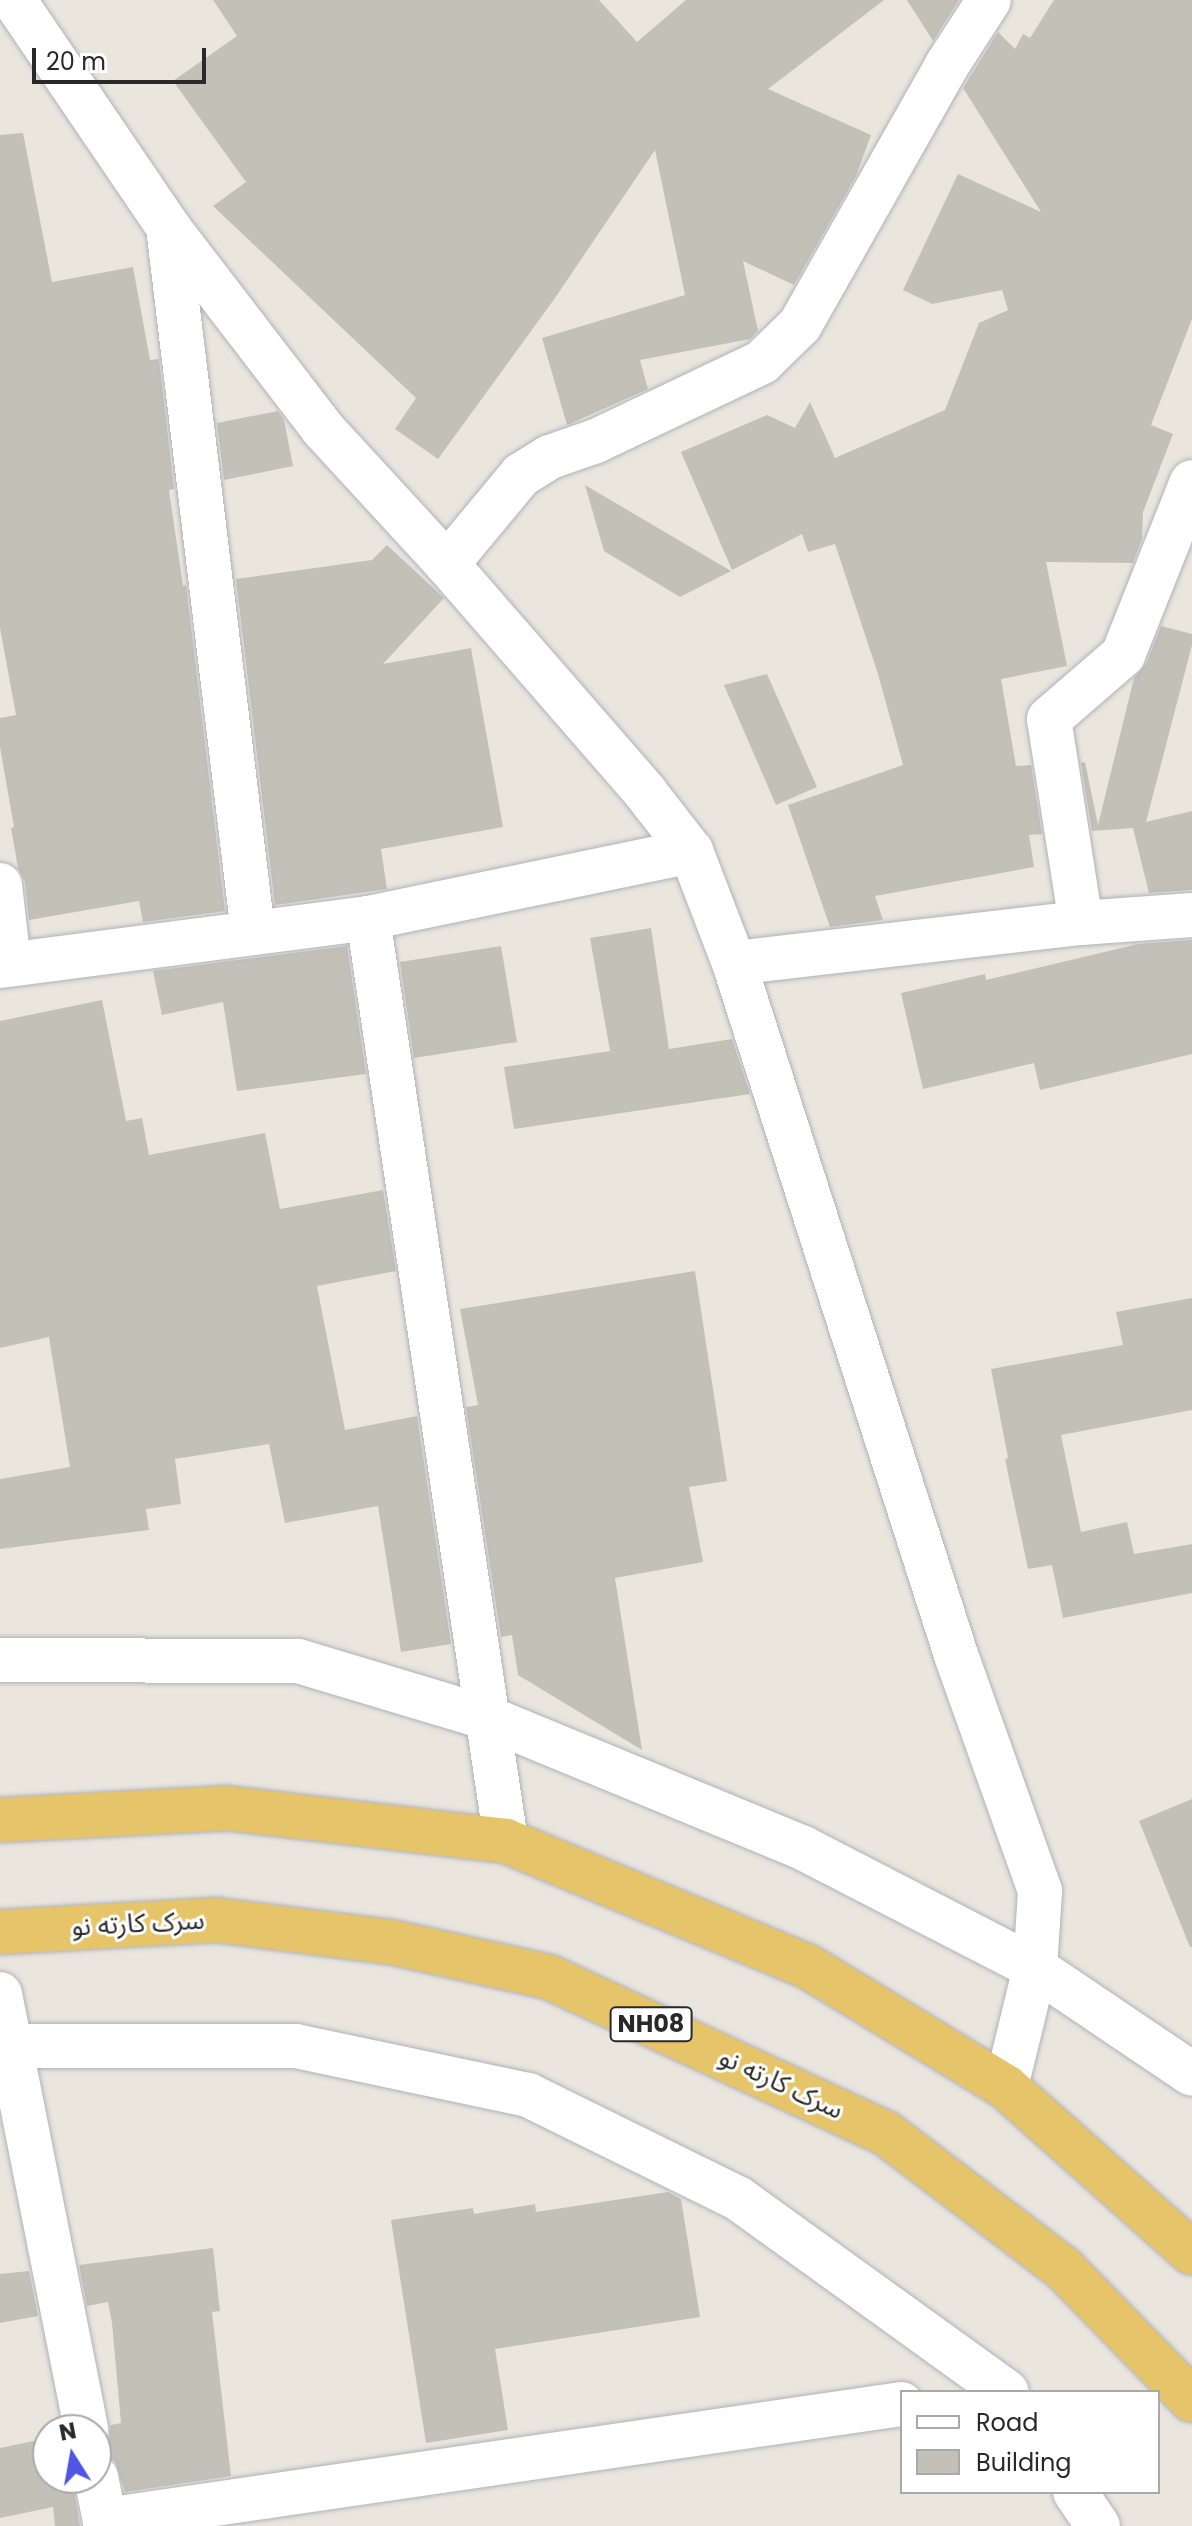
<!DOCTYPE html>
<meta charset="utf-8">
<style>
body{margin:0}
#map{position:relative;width:1192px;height:2526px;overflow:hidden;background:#eae6dd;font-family:Poppins,"Noto Sans Arabic",sans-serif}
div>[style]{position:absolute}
.building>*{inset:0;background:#c3c0b8}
.roads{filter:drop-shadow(0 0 2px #b0b1bc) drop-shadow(0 0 2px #b0b1bc)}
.minor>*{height:44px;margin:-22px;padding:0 22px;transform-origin:22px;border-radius:22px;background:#fff}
.tertiary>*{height:44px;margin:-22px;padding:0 22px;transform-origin:22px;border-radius:22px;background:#fff}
.trunk>*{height:44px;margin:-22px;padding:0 22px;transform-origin:22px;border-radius:22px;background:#e6c469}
span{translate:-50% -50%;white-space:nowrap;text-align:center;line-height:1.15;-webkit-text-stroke:6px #fff;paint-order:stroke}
.shield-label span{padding:2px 6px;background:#fff;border:2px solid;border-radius:6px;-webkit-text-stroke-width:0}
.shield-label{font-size:24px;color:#292929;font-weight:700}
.street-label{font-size:26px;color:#292929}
.legend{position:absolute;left:900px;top:2390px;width:260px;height:104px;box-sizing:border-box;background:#fff;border:2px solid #a9a9a9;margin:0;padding:10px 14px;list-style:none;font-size:24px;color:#292929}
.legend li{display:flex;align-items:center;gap:16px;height:40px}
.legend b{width:40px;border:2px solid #a9a9a9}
.north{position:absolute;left:32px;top:2414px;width:80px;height:80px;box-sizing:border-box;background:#fff;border:2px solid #a9a9a9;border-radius:50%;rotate:349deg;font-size:22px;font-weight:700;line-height:32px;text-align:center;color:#292929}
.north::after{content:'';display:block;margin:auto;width:28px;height:36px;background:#4f56e5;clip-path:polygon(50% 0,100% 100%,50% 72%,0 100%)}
.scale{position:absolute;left:32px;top:48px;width:174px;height:36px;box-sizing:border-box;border:4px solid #292929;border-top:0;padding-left:10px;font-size:24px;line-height:28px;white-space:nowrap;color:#292929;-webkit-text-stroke:6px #fff;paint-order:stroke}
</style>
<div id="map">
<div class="building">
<div style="clip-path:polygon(213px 0,599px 0,637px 42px,686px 0,884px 0,768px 89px,871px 135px,856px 176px,794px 285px,743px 261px,758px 331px,750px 339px,640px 360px,648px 389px,567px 425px,542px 338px,685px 295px,655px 150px,555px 298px,438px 459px,395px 429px,416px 398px,213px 206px,246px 182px,173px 81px,237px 36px)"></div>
<div style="clip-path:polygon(907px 0,959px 0,933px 41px)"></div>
<div style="clip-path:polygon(1054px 0,1192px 0,1192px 319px,1151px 425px,1173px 434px,1143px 512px,1142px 539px,1133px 563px,1046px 562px,1067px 666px,1001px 679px,1016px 766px,1031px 765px,1042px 834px,1029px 835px,1034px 867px,875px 896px,883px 920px,830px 927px,788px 805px,903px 765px,878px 674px,835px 544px,808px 552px,802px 534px,732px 570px,681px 452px,767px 415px,795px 428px,810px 402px,835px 458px,945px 410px,979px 323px,1008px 310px,1002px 290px,932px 304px,903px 290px,958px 174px,1041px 212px,963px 88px,998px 32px,1015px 49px,1023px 34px,1030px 38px)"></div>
<div style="clip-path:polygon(23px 133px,52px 282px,133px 267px,150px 360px,159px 359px,174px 489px,169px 490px,183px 586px,186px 585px,225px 911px,143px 922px,139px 901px,29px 920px,25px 882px,18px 868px,11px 828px,14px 827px,0 747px,0 718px,16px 715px,0 628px,0 135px)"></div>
<div style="clip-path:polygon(278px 411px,284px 420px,293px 466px,224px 480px,217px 423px)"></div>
<div style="clip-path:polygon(585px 485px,731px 571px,680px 597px,604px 551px)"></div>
<div style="clip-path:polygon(387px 545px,444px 598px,383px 664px,471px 648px,503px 827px,381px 849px,387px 889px,275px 905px,236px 579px,372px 560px)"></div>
<div style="clip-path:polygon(1161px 626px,1192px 634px,1192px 645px,1146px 822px,1192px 811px,1192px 890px,1149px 893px,1133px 828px,1092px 831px,1081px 763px,1085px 762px,1098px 825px,1134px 678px,1146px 664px)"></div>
<div style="clip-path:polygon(767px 674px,817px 787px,776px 805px,724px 685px)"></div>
<div style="clip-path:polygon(651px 928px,669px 1049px,732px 1039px,750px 1094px,514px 1129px,504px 1067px,610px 1051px,590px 938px)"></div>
<div style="clip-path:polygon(1192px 940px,1192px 1054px,1040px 1090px,1034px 1063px,923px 1089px,901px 993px,985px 974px,986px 980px,1138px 944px)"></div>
<div style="clip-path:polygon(347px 946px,366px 1074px,237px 1091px,223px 1002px,162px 1015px,153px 971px)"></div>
<div style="clip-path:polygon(501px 946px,517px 1042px,414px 1058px,400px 962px)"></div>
<div style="clip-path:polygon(102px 1000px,126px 1121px,142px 1118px,149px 1155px,265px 1133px,280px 1209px,383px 1190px,396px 1271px,317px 1286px,345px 1430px,417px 1416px,451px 1644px,401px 1652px,378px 1506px,285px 1523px,269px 1444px,175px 1459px,181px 1504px,146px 1509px,149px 1530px,0 1549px,0 1479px,70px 1467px,49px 1337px,0 1348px,0 1021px)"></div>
<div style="clip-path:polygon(695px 1271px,727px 1481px,689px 1487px,703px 1562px,615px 1578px,642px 1750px,518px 1675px,512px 1635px,501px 1637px,466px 1407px,478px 1405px,460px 1309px)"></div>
<div style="clip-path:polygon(1192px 1298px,1192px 1410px,1061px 1435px,1081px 1532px,1127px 1522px,1134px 1554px,1192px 1544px,1192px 1593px,1063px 1618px,1052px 1565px,1028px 1569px,1005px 1459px,1008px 1458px,991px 1369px,1123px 1345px,1116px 1312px)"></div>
<div style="clip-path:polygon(1192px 1799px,1192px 1947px,1190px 1947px,1139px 1821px)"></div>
<div style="clip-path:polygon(668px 2192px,681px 2199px,700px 2317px,495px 2349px,508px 2430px,426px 2443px,391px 2220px,473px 2208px,474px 2214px,535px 2204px,536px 2212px)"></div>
<div style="clip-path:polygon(213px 2248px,220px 2311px,212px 2312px,231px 2476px,125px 2492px,115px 2461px,96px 2453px,109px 2439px,111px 2425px,121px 2423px,112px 2323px,108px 2302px,87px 2306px,79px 2265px)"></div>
<div style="clip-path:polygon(29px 2271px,38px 2316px,0 2323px,0 2274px)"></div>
<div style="clip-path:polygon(48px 2438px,48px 2478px,72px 2478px,80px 2526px,55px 2526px,53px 2507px,0 2518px,0 2448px)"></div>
</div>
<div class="roads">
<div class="minor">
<div style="left:168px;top:227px;width:710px;rotate:83.13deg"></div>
<div style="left:447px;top:564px;width:116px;rotate:-50.3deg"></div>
<div style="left:521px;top:475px;width:34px;rotate:-32deg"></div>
<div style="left:550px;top:457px;width:49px;rotate:-19.2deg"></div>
<div style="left:596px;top:441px;width:184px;rotate:-25.4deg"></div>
<div style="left:762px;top:362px;width:53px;rotate:-44.2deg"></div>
<div style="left:800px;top:325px;width:299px;rotate:-60.5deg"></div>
<div style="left:947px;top:65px;width:77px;rotate:-57.1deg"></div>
<div style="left:0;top:885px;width:80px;rotate:83.5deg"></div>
<div style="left:368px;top:918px;width:933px;rotate:81.5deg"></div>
<div style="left:1081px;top:923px;width:206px;rotate:-98.9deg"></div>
<div style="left:1049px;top:719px;width:98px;rotate:-40.9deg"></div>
<div style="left:1123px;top:655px;width:186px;rotate:-68.3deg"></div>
<div style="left:734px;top:963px;width:349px;rotate:-6.6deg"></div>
<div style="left:1081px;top:923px;width:111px;rotate:-4.1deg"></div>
<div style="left:0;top:966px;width:371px;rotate:-7.4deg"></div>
<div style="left:368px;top:918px;width:330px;rotate:-11.7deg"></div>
<div style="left:0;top:1660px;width:298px;rotate:0.2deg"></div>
<div style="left:298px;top:1661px;width:198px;rotate:16.7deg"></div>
<div style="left:488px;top:1718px;width:341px;rotate:22.4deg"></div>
<div style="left:803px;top:1848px;width:261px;rotate:27.3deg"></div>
<div style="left:1035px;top:1968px;width:189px;rotate:34deg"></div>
<div style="left:0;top:1994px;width:444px;rotate:78.8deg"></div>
<div style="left:0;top:2046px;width:296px"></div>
<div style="left:296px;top:2046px;width:237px;rotate:11.9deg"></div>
<div style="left:528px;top:2095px;width:235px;rotate:26.2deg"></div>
<div style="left:739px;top:2199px;width:330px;rotate:35.8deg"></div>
<div style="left:96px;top:2477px;width:50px;rotate:78.5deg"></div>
<div style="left:1075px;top:2492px;width:41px;rotate:55.9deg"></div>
<div style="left:105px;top:2520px;width:805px;rotate:-8.28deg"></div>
</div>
<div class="tertiary">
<div style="left:14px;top:0;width:274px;rotate:55.8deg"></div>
<div style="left:168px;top:227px;width:253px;rotate:52.5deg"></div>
<div style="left:322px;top:428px;width:185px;rotate:47.4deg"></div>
<div style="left:447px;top:564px;width:302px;rotate:49deg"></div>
<div style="left:645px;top:792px;width:75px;rotate:52.1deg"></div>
<div style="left:691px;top:851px;width:120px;rotate:69deg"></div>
<div style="left:734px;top:963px;width:727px;rotate:72.21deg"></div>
<div style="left:956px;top:1655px;width:251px;rotate:70.4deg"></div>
<div style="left:1040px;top:1891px;width:77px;rotate:93.7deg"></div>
<div style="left:1035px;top:1968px;width:122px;rotate:103.7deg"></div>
</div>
<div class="trunk">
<div style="left:0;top:1820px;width:226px;rotate:-3deg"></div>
<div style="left:226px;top:1808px;width:282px;rotate:6.7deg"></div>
<div style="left:506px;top:1841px;width:326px;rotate:22.6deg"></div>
<div style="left:807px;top:1966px;width:233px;rotate:31.3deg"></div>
<div style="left:1006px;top:2087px;width:249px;rotate:41.7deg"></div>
<div style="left:0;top:1932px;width:216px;rotate:-3.2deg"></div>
<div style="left:216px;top:1920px;width:176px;rotate:7.2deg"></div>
<div style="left:391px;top:1942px;width:162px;rotate:12.5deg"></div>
<div style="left:549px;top:1977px;width:373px;rotate:24.9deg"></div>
<div style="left:887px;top:2134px;width:223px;rotate:37.3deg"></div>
<div style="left:1064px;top:2269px;width:183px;rotate:45.7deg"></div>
</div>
</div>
<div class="shield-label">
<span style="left:651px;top:2024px">NH08</span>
</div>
<div class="street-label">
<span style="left:138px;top:1924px;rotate:-3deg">سرک کارته نو</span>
<span style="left:781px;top:2084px;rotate:25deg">سرک کارته نو</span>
</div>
<ul class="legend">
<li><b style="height:10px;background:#fff"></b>Road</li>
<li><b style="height:22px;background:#c3c0b8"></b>Building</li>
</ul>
<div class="north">N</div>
<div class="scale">20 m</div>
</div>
